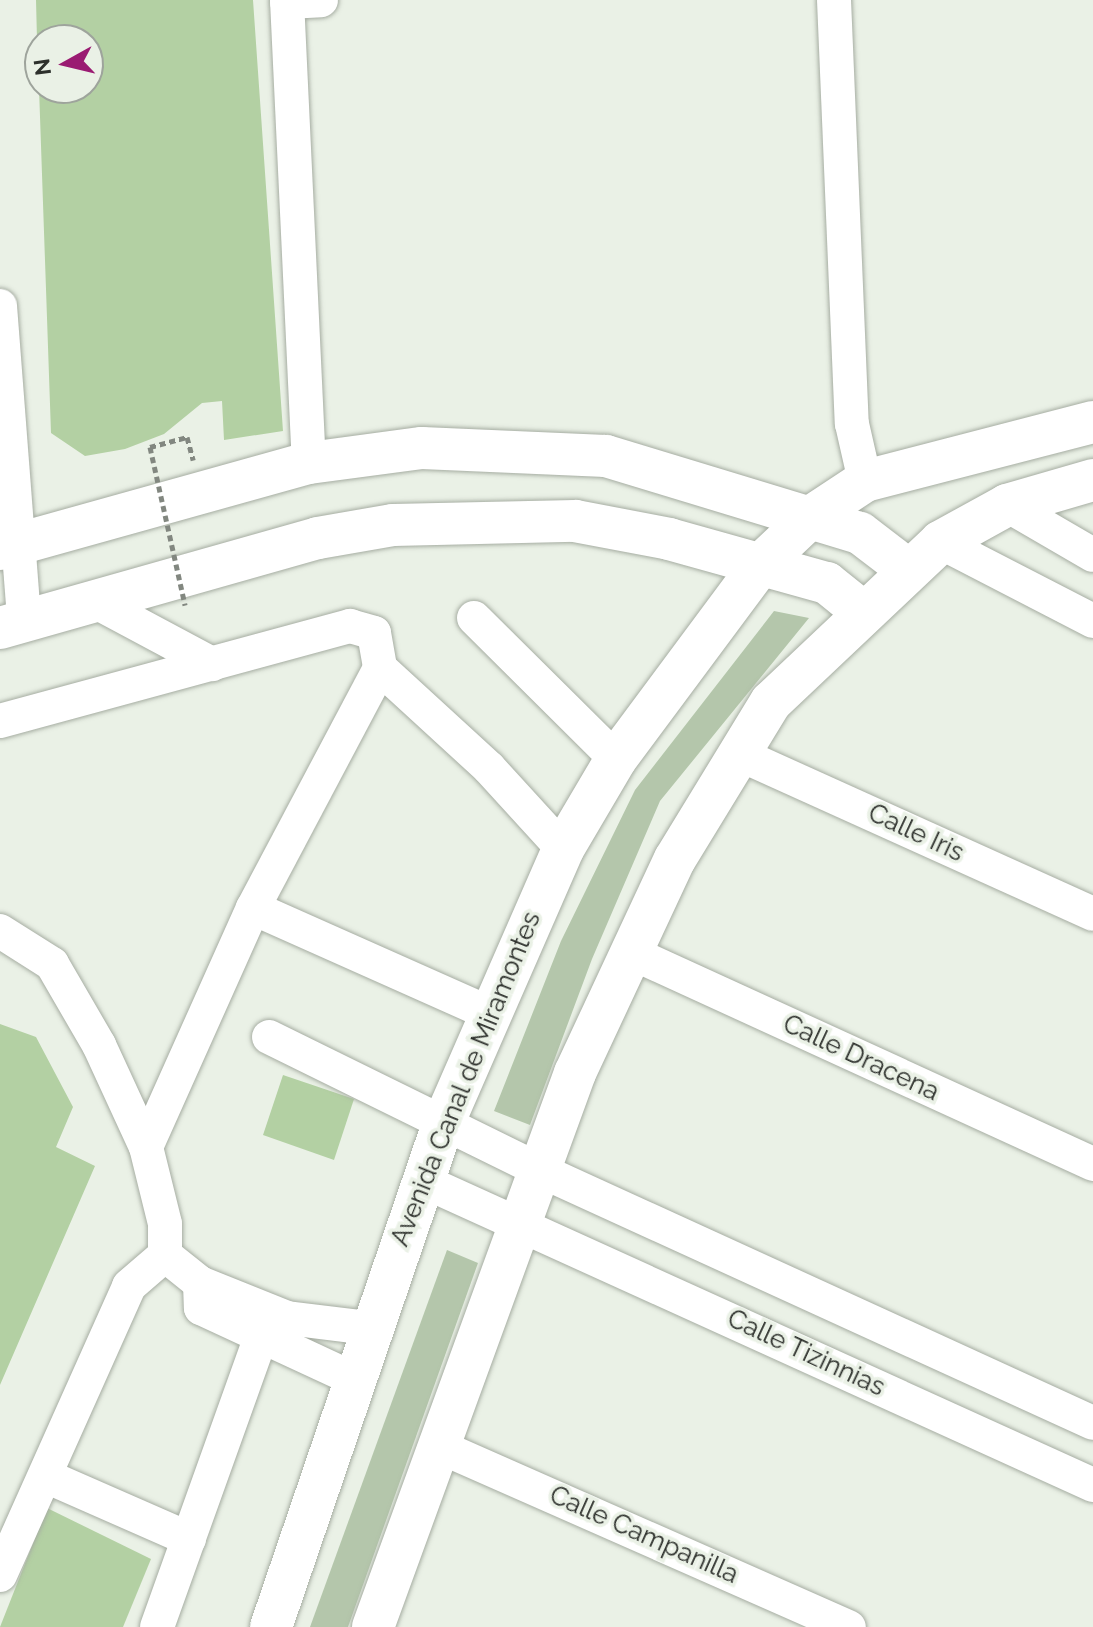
<!DOCTYPE html>
<style>
body{margin:0}
#map{position:relative;width:1093px;height:1627px;overflow:hidden;background:#eaf1e6;font-family:Raleway,sans-serif}
div>[style]{position:absolute}
.green>*{inset:0;background:#b4c6ab}
.building>*{inset:0;background:#b3d0a3}
.path>*{height:5px;margin-top:-2.5px;transform-origin:0;background:repeating-linear-gradient(90deg,#828780 0 6px,transparent 0 10px)}
.roads{filter:drop-shadow(0 0 2px #a6ada2) drop-shadow(0 0 2px #a6ada2)}
.minor>*{height:34px;margin:-17px;padding:0 17px;transform-origin:17px;border-radius:17px;background:#fff}
.major>*{height:42px;margin:-21px;padding:0 21px;transform-origin:21px;border-radius:21px;background:#fff}
.path-bridge>*{height:5px;margin-top:-2.5px;transform-origin:0;background:repeating-linear-gradient(90deg,#828780 0 6px,transparent 0 10px)}
span{translate:-50% -50%;white-space:nowrap;text-align:center;line-height:1.15;-webkit-text-stroke:7px #eaf1e6;paint-order:stroke}
.street-label{font-size:26px;color:#2d302c}
.north{position:absolute;left:24px;top:24px;width:80px;height:80px;box-sizing:border-box;background:#eaf1e6;border:2px solid #9ea49c;border-radius:50%;rotate:262deg;font-size:22px;font-weight:700;line-height:32px;text-align:center;color:#2d302c}
.north::after{content:'';display:block;margin:auto;width:28px;height:36px;background:#9a1b72;clip-path:polygon(50% 0,100% 100%,50% 72%,0 100%)}
</style>
<div id="map">
<div class="green">
<div style="clip-path:polygon(774px 611px,809px 618px,660px 801px,592px 959px,530px 1125px,494px 1111px,561px 941px,635px 790px)"></div>
<div style="clip-path:polygon(447px 1250px,478px 1263px,348px 1627px,310px 1627px)"></div>
</div>
<div class="building">
<div style="clip-path:polygon(36px 0,253px 0,283px 431px,224px 440px,222px 401px,202px 403px,164px 434px,125px 449px,85px 456px,51px 433px,39px 88px,88px 88px,88px 40px,37px 40px)"></div>
<div style="clip-path:polygon(0 1024px,36px 1037px,73px 1107px,56px 1147px,95px 1166px,0 1385px)"></div>
<div style="clip-path:polygon(283px 1075px,354px 1099px,334px 1160px,263px 1135px)"></div>
<div style="clip-path:polygon(47px 1508px,151px 1559px,123px 1627px,0 1627px)"></div>
</div>
<div class="path">
<div style="left:150px;top:447px;width:38px;rotate:-15deg"></div>
<div style="left:187px;top:437px;width:24px;rotate:75deg"></div>
</div>
<div class="roads">
<div class="minor">
<div style="left:287px;top:0;width:464px;rotate:87.3deg"></div>
<div style="left:834px;top:0;width:424px;rotate:87.6deg"></div>
<div style="left:852px;top:424px;width:58px;rotate:77.2deg"></div>
<div style="left:287px;top:2px;width:34px;rotate:-3deg"></div>
<div style="left:0;top:306px;width:316px;rotate:85.6deg"></div>
<div style="left:1007px;top:505px;width:99px;rotate:30.2deg"></div>
<div style="left:940px;top:542px;width:172px;rotate:27.3deg"></div>
<div style="left:96px;top:602px;width:132px;rotate:28.1deg"></div>
<div style="left:474px;top:618px;width:200px;rotate:44.8deg"></div>
<div style="left:0;top:721px;width:363px;rotate:-15.2deg"></div>
<div style="left:350px;top:626px;width:25px;rotate:16deg"></div>
<div style="left:374px;top:633px;width:36px;rotate:80deg"></div>
<div style="left:380px;top:668px;width:148px;rotate:42.5deg"></div>
<div style="left:489px;top:768px;width:110px;rotate:47.6deg"></div>
<div style="left:739px;top:754px;width:388px;rotate:24.3deg"></div>
<div style="left:253px;top:908px;width:256px;rotate:24deg"></div>
<div style="left:0;top:931px;width:62px;rotate:32.4deg"></div>
<div style="left:52px;top:964px;width:94px;rotate:59.9deg"></div>
<div style="left:99px;top:1045px;width:112px;rotate:65.3deg"></div>
<div style="left:146px;top:1147px;width:79px;rotate:76.1deg"></div>
<div style="left:165px;top:1224px;width:31px;rotate:90deg"></div>
<div style="left:165px;top:1255px;width:45px;rotate:38.7deg"></div>
<div style="left:200px;top:1283px;width:25px;rotate:88deg"></div>
<div style="left:201px;top:1308px;width:166px;rotate:24.9deg"></div>
<div style="left:630px;top:952px;width:509px;rotate:24.6deg"></div>
<div style="left:269px;top:1037px;width:299px;rotate:26.2deg"></div>
<div style="left:537px;top:1169px;width:611px;rotate:24.55deg"></div>
<div style="left:146px;top:1147px;width:262px;rotate:-65.9deg"></div>
<div style="left:253px;top:908px;width:272px;rotate:-62.1deg"></div>
<div style="left:421px;top:1180px;width:738px;rotate:24.41deg"></div>
<div style="left:200px;top:1283px;width:94px;rotate:21.9deg"></div>
<div style="left:287px;top:1318px;width:83px;rotate:7deg"></div>
<div style="left:438px;top:1446px;width:449px;rotate:23.8deg"></div>
<div style="left:48px;top:1477px;width:154px;rotate:23.7deg"></div>
<div style="left:0;top:1575px;width:316px;rotate:-65.9deg"></div>
<div style="left:129px;top:1286px;width:48px;rotate:-40.7deg"></div>
<div style="left:157px;top:1627px;width:309px;rotate:-70.3deg"></div>
</div>
<div class="major">
<div style="left:0;top:549px;width:321px;rotate:-15.6deg"></div>
<div style="left:309px;top:463px;width:114px;rotate:-7.6deg"></div>
<div style="left:422px;top:448px;width:184px;rotate:2.5deg"></div>
<div style="left:606px;top:456px;width:265px;rotate:16.9deg"></div>
<div style="left:860px;top:533px;width:59px;rotate:37.5deg"></div>
<div style="left:0;top:628px;width:330px;rotate:-15.8deg"></div>
<div style="left:318px;top:538px;width:76px;rotate:-9.8deg"></div>
<div style="left:393px;top:525px;width:182px;rotate:-1.3deg"></div>
<div style="left:575px;top:521px;width:96px;rotate:10.8deg"></div>
<div style="left:669px;top:539px;width:164px;rotate:15.6deg"></div>
<div style="left:827px;top:583px;width:46px;rotate:38.9deg"></div>
<div style="left:271px;top:1627px;width:532px;rotate:-71.12deg"></div>
<div style="left:443px;top:1124px;width:300px;rotate:-66.4deg"></div>
<div style="left:563px;top:849px;width:104px;rotate:-59.5deg"></div>
<div style="left:616px;top:759px;width:243px;rotate:-53.4deg"></div>
<div style="left:761px;top:564px;width:70px;rotate:-43.3deg"></div>
<div style="left:812px;top:516px;width:64px;rotate:-33.4deg"></div>
<div style="left:865px;top:481px;width:236px;rotate:-14.5deg"></div>
<div style="left:373px;top:1627px;width:590px;rotate:-69.97deg"></div>
<div style="left:575px;top:1073px;width:236px;rotate:-65deg"></div>
<div style="left:675px;top:859px;width:184px;rotate:-58.6deg"></div>
<div style="left:771px;top:702px;width:233px;rotate:-43.4deg"></div>
<div style="left:940px;top:542px;width:77px;rotate:-28.9deg"></div>
<div style="left:1007px;top:505px;width:90px;rotate:-16.2deg"></div>
</div>
</div>
<div class="path-bridge">
<div style="left:150px;top:447px;width:162px;rotate:77.5deg"></div>
</div>
<div class="street-label">
<span style="left:916px;top:833px;rotate:25deg">Calle Iris</span>
<span style="left:861px;top:1058px;rotate:25deg">Calle Dracena</span>
<span style="left:466px;top:1079px;rotate:-68deg">Avenida Canal de Miramontes</span>
<span style="left:806px;top:1353px;rotate:25deg">Calle Tizinnias</span>
<span style="left:644px;top:1535px;rotate:24deg">Calle Campanilla</span>
</div>
<div class="north">N</div>
</div>
